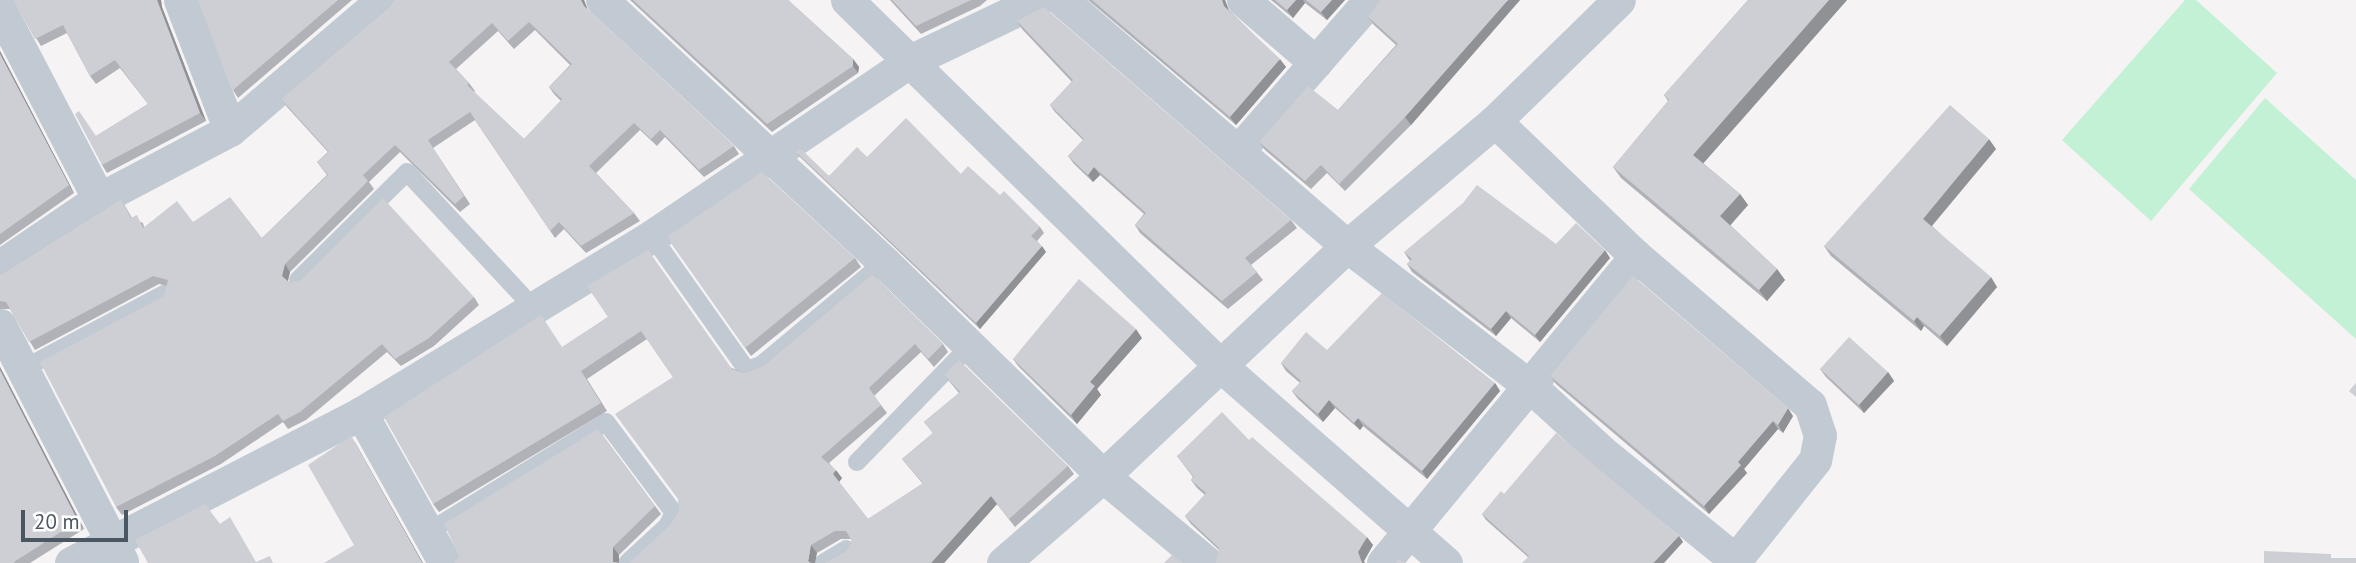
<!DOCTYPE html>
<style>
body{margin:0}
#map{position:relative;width:2356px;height:563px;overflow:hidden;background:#f5f3f3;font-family:"PT Sans",sans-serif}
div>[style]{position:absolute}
.green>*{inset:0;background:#c3f1d5}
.lane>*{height:18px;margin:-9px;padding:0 9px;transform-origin:9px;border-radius:9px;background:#c1cad2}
.street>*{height:33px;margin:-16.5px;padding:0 16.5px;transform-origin:16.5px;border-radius:16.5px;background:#c1cad2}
.wall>*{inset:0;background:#b0b2b7}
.shaded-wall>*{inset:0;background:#909195}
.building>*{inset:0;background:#cdcfd5}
span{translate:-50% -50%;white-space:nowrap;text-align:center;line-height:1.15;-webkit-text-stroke:5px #fff;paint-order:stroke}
.scale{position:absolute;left:21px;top:510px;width:107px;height:32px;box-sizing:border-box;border:4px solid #4a5661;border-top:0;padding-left:9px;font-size:21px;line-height:24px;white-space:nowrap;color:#4a5661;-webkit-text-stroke:5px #fff;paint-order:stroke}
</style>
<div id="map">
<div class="green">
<div style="clip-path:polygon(2185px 0,2196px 0,2277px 73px,2151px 221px,2062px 140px)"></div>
<div style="clip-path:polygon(2265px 98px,2356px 180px,2356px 339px,2189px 189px)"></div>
</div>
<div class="lane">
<div style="left:652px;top:236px;width:164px;rotate:54.7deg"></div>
<div style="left:747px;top:370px;width:15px;rotate:-20deg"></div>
<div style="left:761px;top:365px;width:160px;rotate:-39.9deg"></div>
<div style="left:298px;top:280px;width:153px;rotate:-44.7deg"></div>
<div style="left:407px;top:172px;width:186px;rotate:47deg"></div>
<div style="left:21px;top:370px;width:162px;rotate:-28deg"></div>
<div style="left:857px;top:462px;width:159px;rotate:-45.8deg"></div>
<div style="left:428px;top:532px;width:209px;rotate:-31.7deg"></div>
<div style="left:606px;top:422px;width:114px;rotate:53.2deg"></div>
<div style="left:674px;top:513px;width:15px;rotate:118deg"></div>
<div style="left:667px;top:526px;width:54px;rotate:137.2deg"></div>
<div style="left:823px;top:563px;width:27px;rotate:-31deg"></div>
</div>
<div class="street">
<div style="left:180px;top:0;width:139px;rotate:69deg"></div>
<div style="left:602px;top:0;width:385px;rotate:42.9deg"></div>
<div style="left:884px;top:262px;width:306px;rotate:44.3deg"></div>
<div style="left:1103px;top:476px;width:136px;rotate:39.9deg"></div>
<div style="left:847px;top:0;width:523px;rotate:44.38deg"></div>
<div style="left:1221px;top:366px;width:299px;rotate:41.2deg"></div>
<div style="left:1062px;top:0;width:376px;rotate:40.8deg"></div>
<div style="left:1347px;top:246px;width:232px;rotate:37.5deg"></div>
<div style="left:1531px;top:387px;width:95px;rotate:42.4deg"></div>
<div style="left:1601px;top:451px;width:173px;rotate:39.1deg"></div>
<div style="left:1243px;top:0;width:96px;rotate:40.8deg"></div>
<div style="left:0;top:10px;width:213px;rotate:62.4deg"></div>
<div style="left:1495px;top:121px;width:195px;rotate:43.8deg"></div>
<div style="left:1636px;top:256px;width:229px;rotate:40.6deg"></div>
<div style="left:1810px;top:405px;width:32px;rotate:72deg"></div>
<div style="left:1820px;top:435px;width:25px;rotate:101deg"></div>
<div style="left:1815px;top:460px;width:132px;rotate:128.5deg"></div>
<div style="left:1239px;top:150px;width:199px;rotate:-48.9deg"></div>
<div style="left:0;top:266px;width:120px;rotate:-34.1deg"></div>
<div style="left:99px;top:199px;width:148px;rotate:-27.8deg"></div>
<div style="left:230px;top:130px;width:200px;rotate:-40.5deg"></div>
<div style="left:0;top:325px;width:266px;rotate:62.7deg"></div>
<div style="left:361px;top:413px;width:172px;rotate:60.8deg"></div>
<div style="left:71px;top:563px;width:326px;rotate:-27.3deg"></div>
<div style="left:361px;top:413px;width:341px;rotate:-31.3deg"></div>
<div style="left:652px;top:236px;width:314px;rotate:-34.1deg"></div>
<div style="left:912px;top:60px;width:140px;rotate:-25.5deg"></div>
<div style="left:1003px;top:563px;width:133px;rotate:-41deg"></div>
<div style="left:1103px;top:476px;width:335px;rotate:-43.3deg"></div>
<div style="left:1347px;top:246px;width:194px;rotate:-40.2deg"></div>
<div style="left:1495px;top:121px;width:173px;rotate:-44.3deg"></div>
<div style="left:1383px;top:563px;width:398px;rotate:-50.5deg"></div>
</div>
<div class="wall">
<div style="clip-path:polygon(13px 0,161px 0,162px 7px,206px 121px,107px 173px,102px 165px,96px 136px,148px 104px,120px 68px,96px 84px,90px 76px,67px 33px,41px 46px)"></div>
<div style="clip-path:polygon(198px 0,352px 0,238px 98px,233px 90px)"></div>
<div style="clip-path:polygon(evenodd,394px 0,584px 0,588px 10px,734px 146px,739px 154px,704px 177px,665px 137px,657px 146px,640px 130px,596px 173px,634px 213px,640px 221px,586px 253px,564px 229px,555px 238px,475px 120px,433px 148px,470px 204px,460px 212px,400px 152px,369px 182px,374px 189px,290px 272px,288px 281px,290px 283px,474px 297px,479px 305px,434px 346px,401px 366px,387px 352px,306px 420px,288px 429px,283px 422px,221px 464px,122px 515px,116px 507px,167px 286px,159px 284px,35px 350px,10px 309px,0 309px,0 275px,121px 199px,132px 218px,143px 223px,144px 227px,193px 222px,262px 238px,327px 175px,317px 162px,328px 152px,287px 107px,281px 99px,389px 7px,394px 0,535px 30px,570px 65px,549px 87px,554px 94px,561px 101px,524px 139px,474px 92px,475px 91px,469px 83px,456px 69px,498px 31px,514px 49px,535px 30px)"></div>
<div style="clip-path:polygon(630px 0,788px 0,853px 59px,859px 67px,858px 73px,772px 132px)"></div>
<div style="clip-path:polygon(890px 0,987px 0,980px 6px,921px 34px)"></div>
<div style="clip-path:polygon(1088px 0,1225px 0,1229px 10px,1286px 67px,1236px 125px)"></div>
<div style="clip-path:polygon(1271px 0,1345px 0,1327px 20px,1305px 3px,1293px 18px)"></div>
<div style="clip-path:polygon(1520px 0,1411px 125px,1345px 191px,1327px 173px,1311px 189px,1265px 150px,1259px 142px,1338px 110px,1396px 45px,1374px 25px,1368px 17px)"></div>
<div style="clip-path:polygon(1748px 0,1847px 0,1703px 163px,1740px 194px,1748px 205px,1730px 225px,1777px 269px,1785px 280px,1767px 301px,1621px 178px,1613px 167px,1668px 101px,1664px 95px)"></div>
<div style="clip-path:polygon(1017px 21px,1291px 220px,1297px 228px,1251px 265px,1263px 280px,1228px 309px,1140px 233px,1135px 225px,1144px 214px,1100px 175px,1093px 182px,1074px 164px,1068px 156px,1083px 140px,1055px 112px,1050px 105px,1072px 82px,1022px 29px)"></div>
<div style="clip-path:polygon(0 51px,74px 193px,0 245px)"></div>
<div style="clip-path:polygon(1996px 149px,1932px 226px,1997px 287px,1947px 346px,1924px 326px,1921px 331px,1831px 256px,1824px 246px)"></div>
<div style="clip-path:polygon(796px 152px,829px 176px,867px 157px,1000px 195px,1040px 227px,1044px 233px,1037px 241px,1046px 252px,980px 329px,801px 158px)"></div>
<div style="clip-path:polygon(667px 237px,855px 258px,861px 267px,751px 356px)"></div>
<div style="clip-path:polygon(1556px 244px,1610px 258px,1540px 342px,1511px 318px,1496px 336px,1412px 272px,1407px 264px,1410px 261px,1404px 252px)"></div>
<div style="clip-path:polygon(872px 274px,943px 344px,948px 352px,934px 367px,921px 352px,874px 396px,887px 413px,829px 463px,842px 478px,839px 482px,868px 519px,923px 484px,902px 459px,933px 433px,924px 422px,959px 393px,944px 375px,1068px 466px,1074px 474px,1015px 527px,997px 504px,944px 563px,824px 563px,846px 551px,852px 541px,851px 539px,841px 539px,817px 553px,669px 526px,679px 510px,673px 377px,647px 339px,587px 379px,607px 411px,439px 512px,433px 504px,563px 347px,608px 317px,744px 373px,763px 366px)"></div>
<div style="clip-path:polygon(1142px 338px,1097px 389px,1101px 395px,1077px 424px,1019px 367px,1013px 359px)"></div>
<div style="clip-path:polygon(1327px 350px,1495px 383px,1500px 391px,1427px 479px,1363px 426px,1360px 430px,1335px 408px,1323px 422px,1298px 399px,1292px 391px,1300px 383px,1286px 371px,1281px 363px)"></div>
<div style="clip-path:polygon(0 367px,84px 529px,30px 563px,0 563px)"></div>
<div style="clip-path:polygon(1820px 369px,1888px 372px,1894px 381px,1864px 413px,1826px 377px)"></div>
<div style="clip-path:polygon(1550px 376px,1793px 416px,1783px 433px,1778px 429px,1744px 469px,1747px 473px,1709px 514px,1556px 384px)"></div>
<div style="clip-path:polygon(598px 429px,661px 514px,619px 555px,619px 563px,454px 563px)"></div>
<div style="clip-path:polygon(1249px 440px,1373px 545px,1364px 561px,1219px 550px,1191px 524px,1185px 516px,1205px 495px,1197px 488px,1191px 480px,1193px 477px,1177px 456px)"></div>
<div style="clip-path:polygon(1504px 494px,1679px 536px,1683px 542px,1528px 557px,1486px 520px,1482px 514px)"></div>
</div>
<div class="shaded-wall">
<div style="clip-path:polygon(157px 0,161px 0,162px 7px,206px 121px,200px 113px)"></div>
<div style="clip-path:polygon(581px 0,584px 0,589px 14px,584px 6px)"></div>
<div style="clip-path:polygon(1222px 0,1225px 0,1230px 14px,1224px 6px)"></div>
<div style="clip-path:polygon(1296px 0,1303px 0,1305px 3px,1293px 18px,1287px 10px)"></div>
<div style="clip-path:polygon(1332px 0,1345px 0,1327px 20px,1321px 12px)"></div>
<div style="clip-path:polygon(1508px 0,1520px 0,1411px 125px,1405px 117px)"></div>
<div style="clip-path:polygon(1829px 0,1847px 0,1701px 166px,1693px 155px)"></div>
<div style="clip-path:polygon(0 51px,74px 193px,69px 185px,0 54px)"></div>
<div style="clip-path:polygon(853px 59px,859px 67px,858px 73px,853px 66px)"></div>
<div style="clip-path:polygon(1280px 59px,1286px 67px,1236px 125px,1230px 117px)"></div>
<div style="clip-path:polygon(1989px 139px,1996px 149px,1930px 228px,1923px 219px)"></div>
<div style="clip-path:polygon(1094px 167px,1100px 175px,1093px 182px,1088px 175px)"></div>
<div style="clip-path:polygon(1740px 194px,1748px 205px,1728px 228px,1720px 216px)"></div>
<div style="clip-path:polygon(1042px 246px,1046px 252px,980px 329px,976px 323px)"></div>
<div style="clip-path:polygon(1605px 250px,1610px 258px,1540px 342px,1535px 335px)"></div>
<div style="clip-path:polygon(285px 264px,290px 272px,287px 284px,282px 276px)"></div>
<div style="clip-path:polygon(1777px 269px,1785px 280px,1767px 301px,1759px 290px)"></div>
<div style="clip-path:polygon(1991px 277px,1997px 287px,1947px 346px,1940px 336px)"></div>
<div style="clip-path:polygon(1506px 311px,1511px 318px,1496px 336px,1491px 329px)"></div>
<div style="clip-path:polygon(1917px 317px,1924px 326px,1921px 331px,1914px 321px)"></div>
<div style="clip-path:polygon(1136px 329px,1142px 338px,1097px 389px,1101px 395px,1077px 424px,1071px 415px,1090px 382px)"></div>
<div style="clip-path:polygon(0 367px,84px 529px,78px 521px,0 370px)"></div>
<div style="clip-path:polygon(1888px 372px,1894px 381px,1864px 413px,1859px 405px)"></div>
<div style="clip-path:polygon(1495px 383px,1500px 391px,1427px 479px,1422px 471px)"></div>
<div style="clip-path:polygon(1329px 400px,1335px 408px,1323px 422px,1318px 414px)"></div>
<div style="clip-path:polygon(1788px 408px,1793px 416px,1783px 433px,1778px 425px)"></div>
<div style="clip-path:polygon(1358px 418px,1363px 426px,1360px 430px,1354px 423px)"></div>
<div style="clip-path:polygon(1773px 421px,1778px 429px,1744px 469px,1747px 473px,1709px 514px,1704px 506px,1738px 462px)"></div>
<div style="clip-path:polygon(351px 436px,356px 444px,423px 563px,422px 563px)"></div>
<div style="clip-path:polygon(836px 470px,842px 478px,839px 482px,833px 474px)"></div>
<div style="clip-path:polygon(991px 496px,997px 504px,944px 563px,931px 563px)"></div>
<div style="clip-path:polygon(1679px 536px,1683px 542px,1664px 563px,1653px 563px)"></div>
<div style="clip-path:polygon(1367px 537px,1373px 545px,1364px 561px,1365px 563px,1362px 563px,1358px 552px)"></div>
<div style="clip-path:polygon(811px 545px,817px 553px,815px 563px,809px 563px,808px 561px)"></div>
<div style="clip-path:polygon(613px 547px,619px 555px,619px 563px,613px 562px)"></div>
</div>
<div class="building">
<div style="clip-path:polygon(13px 0,157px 0,200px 113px,102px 165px,75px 114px,79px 111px,96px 136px,148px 104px,115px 60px,90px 76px,63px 25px,35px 39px)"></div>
<div style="clip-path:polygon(198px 0,338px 0,233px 90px)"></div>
<div style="clip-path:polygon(evenodd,394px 0,581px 0,584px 6px,734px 146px,699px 170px,660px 130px,651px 139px,634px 123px,589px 166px,634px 213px,581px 246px,559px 222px,550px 231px,470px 112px,428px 140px,464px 196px,455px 204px,395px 145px,363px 175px,368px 181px,285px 264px,282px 276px,290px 283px,301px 280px,383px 198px,474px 297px,429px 338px,395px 359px,382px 344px,300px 412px,283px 421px,278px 414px,215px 456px,116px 507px,40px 362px,164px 296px,168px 280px,153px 276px,29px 342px,6px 302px,0 301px,0 275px,121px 199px,131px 218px,137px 215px,143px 228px,177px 201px,193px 222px,230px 197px,262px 238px,328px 175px,317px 162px,329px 152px,281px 99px,389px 7px,394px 0,529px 22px,572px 64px,549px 87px,562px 99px,524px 139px,467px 85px,469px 83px,449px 62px,492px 23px,508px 41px,529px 22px)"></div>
<div style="clip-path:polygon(633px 0,788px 0,853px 59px,853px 66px,767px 124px)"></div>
<div style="clip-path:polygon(892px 0,971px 0,916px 26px)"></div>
<div style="clip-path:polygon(1092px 0,1222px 0,1224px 6px,1280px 59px,1230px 117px)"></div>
<div style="clip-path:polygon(1275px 0,1296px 0,1287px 10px)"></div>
<div style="clip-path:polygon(1306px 0,1332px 0,1321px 12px)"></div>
<div style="clip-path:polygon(1380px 0,1508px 0,1405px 117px,1339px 184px,1321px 165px,1305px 181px,1259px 142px,1308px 86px,1338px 110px,1398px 44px,1368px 17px)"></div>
<div style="clip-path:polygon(1748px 0,1829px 0,1693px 155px,1740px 194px,1720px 216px,1777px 269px,1759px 290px,1613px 167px,1669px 100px,1664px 95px)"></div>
<div style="clip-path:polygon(1044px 7px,1291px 220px,1245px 258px,1257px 272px,1222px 301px,1135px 225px,1146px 213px,1094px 167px,1088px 175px,1068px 156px,1084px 139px,1050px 105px,1073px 80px,1017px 21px)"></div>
<div style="clip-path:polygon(0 54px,69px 185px,0 234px)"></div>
<div style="clip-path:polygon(1950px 105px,1989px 139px,1923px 219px,1991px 277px,1940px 336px,1917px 317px,1914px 321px,1824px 246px)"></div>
<div style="clip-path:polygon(906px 118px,961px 174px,968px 166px,1000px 195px,1004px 191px,1040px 227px,1031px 236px,1042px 246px,976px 323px,796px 152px,801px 149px,829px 176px,857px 147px,867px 157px)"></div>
<div style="clip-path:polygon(762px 172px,855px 258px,745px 348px,667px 237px)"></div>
<div style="clip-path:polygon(1477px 185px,1556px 244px,1576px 223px,1605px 250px,1535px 335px,1506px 311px,1491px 329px,1407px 264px,1412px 259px,1404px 252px,1463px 203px)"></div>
<div style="clip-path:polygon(648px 250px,732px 369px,744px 373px,763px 366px,872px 274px,943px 344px,928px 359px,915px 344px,869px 388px,881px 405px,821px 457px,836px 470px,833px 474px,868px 519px,923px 483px,902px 459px,933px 433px,924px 422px,960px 392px,944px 375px,959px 360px,1068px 466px,1009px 519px,991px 496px,931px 563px,824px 563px,846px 551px,852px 541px,846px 531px,835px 531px,811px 545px,808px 561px,811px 563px,629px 563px,669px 526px,679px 510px,678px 499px,615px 414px,673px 377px,641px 331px,581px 371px,601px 403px,433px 504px,384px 417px,541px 315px,562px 347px,608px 317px,587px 286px)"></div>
<div style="clip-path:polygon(1633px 276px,1788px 408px,1778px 425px,1773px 421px,1738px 462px,1741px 465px,1704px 506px,1550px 376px)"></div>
<div style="clip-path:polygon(1079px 279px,1136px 329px,1090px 382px,1095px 386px,1071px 415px,1013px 359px)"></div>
<div style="clip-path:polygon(1382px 293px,1495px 383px,1422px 471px,1358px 418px,1354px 423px,1329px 400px,1318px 414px,1292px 391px,1301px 381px,1281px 363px,1306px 332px,1327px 350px)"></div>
<div style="clip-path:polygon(1849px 337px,1888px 372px,1859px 405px,1820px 369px)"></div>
<div style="clip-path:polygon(0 370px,78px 521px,14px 562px,15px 563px,0 563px)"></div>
<div style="clip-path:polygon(2356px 383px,2356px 397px,2349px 391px)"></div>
<div style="clip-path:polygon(1222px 412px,1249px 440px,1252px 437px,1367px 537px,1358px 552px,1362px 563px,1216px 563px,1219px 548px,1185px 516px,1206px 493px,1191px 480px,1194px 477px,1177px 456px)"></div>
<div style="clip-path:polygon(598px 429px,655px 506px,613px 547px,613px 562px,621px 563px,454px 563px,459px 556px,444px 524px)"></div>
<div style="clip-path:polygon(1556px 433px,1679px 536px,1653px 563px,1522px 563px,1529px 556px,1482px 514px,1501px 491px,1504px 494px)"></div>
<div style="clip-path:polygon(351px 436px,422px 563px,324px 563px,354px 545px,308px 465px)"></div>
<div style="clip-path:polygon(205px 504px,220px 524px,230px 517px,256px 562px,270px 556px,273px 563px,148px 563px,135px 540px)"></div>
<div style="clip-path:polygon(2264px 551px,2331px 554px,2331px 558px,2356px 558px,2356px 563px,2264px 563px)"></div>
<div style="clip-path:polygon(1172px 555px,1183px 563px,1164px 563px)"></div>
<div style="clip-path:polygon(1399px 559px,1404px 563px,1395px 563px)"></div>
</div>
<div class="scale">20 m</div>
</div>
